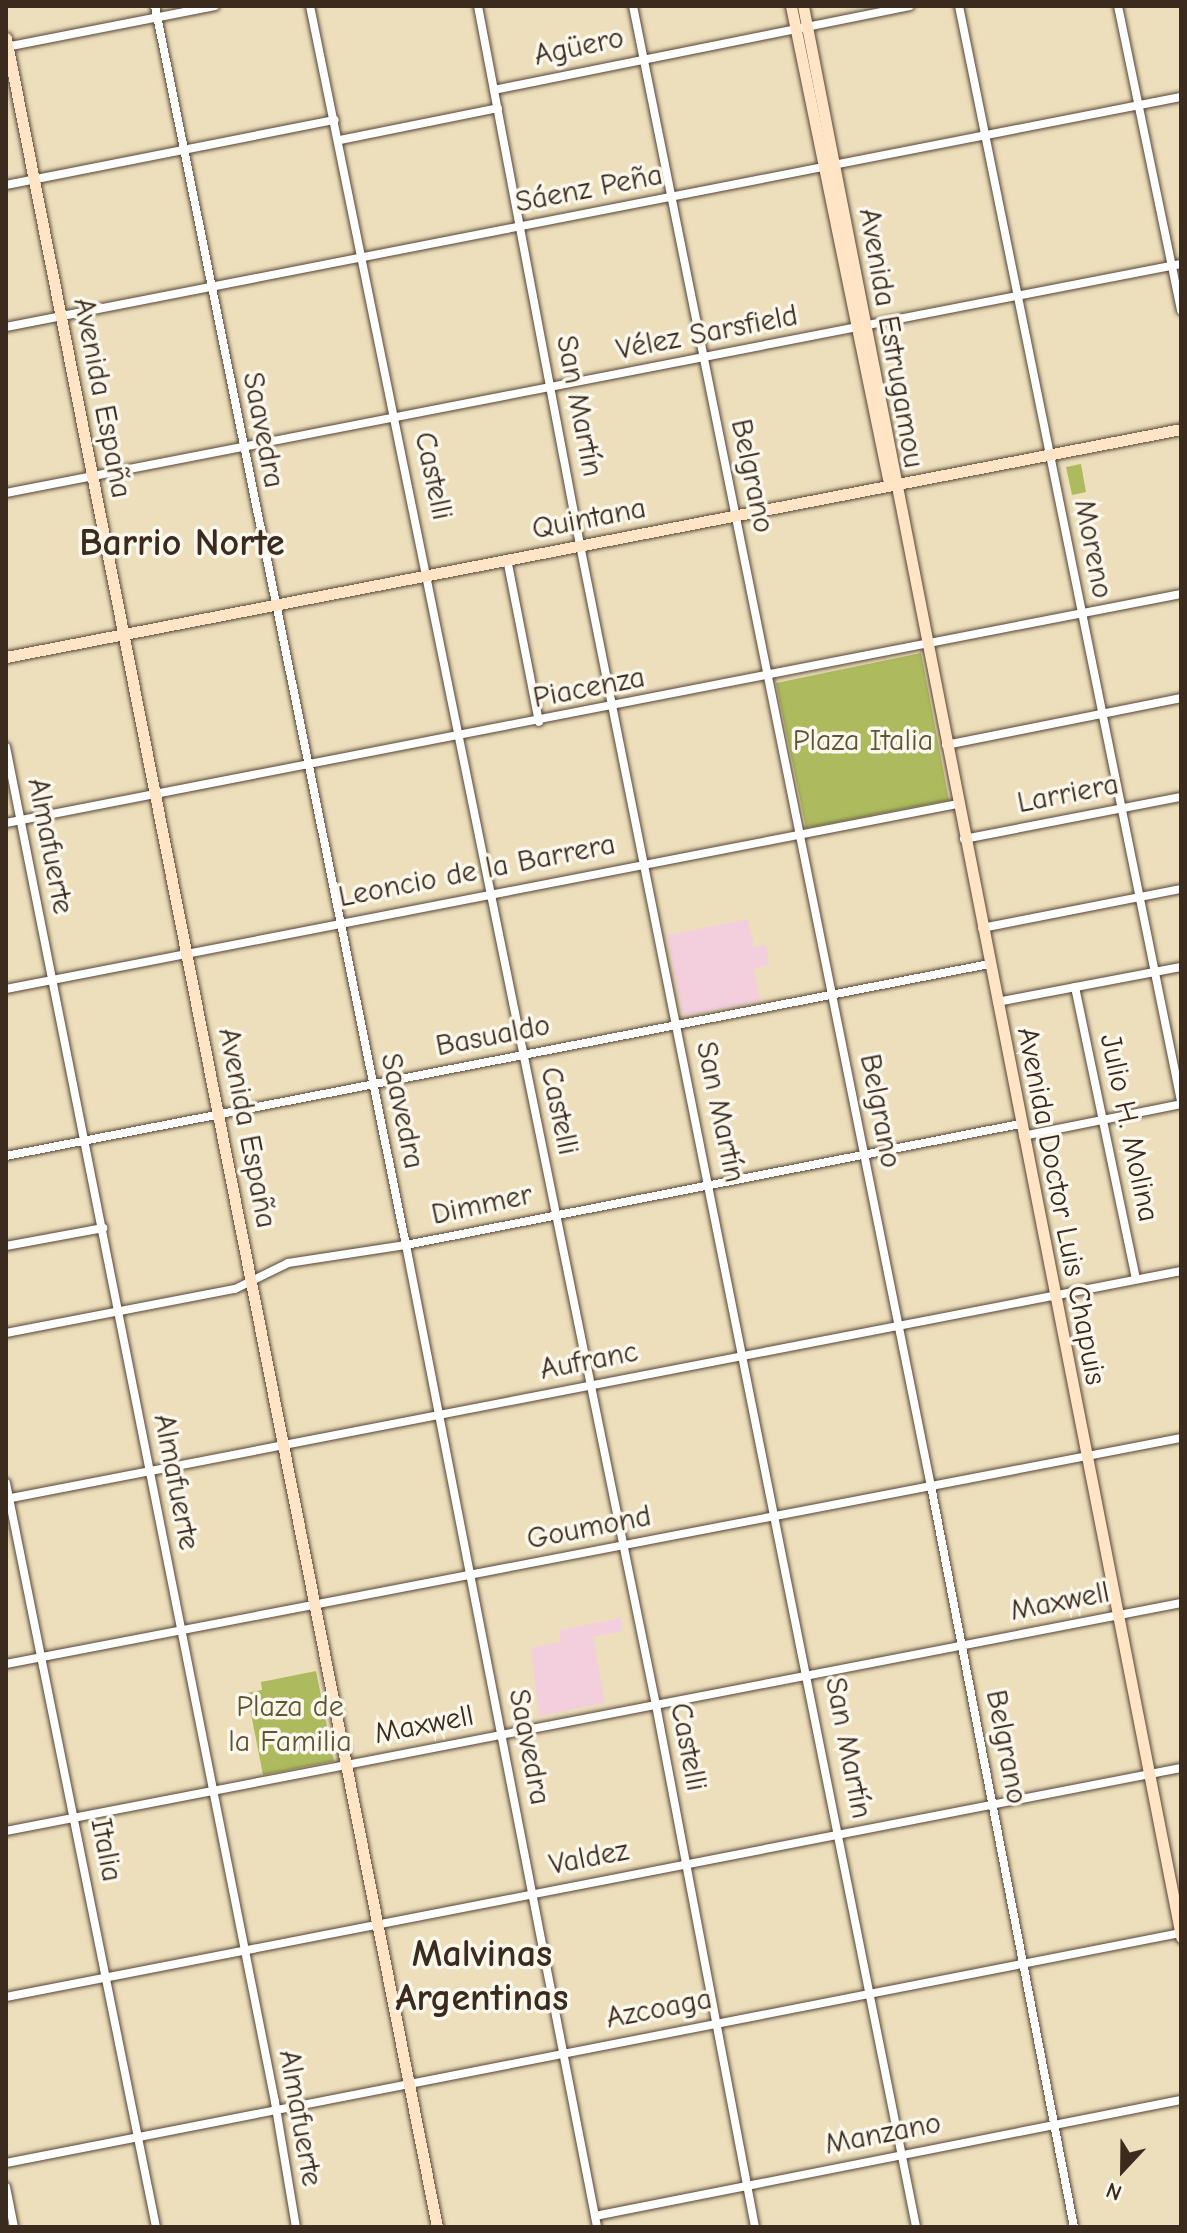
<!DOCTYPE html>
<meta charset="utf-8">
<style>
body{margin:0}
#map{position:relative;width:1187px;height:2233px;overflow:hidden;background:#eddfbc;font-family:"Comic Neue",sans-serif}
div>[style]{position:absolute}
.built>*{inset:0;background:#f3cfde}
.green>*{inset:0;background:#adbb5e}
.roads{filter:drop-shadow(0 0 2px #564536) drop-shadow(0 0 2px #564536)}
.street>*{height:8px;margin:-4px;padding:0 4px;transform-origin:4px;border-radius:4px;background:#fff}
.secondary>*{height:11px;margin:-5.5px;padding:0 5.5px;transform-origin:5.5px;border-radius:5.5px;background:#ffe4c6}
span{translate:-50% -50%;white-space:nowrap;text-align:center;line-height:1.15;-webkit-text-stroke:7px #fbf7ec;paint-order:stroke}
.street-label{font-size:30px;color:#3b2a1e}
.park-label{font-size:30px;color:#5d5631}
.district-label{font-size:38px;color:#3b2a1e;font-weight:700}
.frame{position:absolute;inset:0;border:8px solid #3b2a1e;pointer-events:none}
.north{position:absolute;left:1083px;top:2129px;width:80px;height:80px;-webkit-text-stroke:6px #fbf7ec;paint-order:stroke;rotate:202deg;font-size:22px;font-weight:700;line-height:32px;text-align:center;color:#3b2a1e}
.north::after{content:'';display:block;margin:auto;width:28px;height:36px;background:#3b2a1e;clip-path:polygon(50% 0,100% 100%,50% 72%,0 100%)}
</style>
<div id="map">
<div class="built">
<div style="clip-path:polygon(748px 919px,754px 947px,766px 945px,769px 965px,754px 969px,760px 1001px,683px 1016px,667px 935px)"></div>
<div style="clip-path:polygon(620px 1618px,623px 1631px,593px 1637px,605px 1703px,539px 1716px,531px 1648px,561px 1642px,559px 1630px)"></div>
</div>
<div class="green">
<div style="clip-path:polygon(1081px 464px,1086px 492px,1072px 495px,1066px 467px)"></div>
<div style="clip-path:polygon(921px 653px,949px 800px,806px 828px,776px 683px)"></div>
<div style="clip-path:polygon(316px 1671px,334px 1761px,263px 1775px,247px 1693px,262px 1690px,261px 1682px)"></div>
</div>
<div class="roads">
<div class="street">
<div style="left:155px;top:6px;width:1264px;rotate:78.55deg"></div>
<div style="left:406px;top:1245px;width:1000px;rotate:78.99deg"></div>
<div style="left:310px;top:6px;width:1734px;rotate:78.49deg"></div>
<div style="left:656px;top:1705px;width:531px;rotate:79.26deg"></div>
<div style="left:478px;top:6px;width:549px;rotate:79.28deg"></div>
<div style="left:580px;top:545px;width:1715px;rotate:78.7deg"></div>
<div style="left:633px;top:6px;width:1510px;rotate:78.62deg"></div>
<div style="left:931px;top:1486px;width:755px;rotate:79.08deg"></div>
<div style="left:959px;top:6px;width:1117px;rotate:78.54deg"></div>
<div style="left:1118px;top:6px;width:311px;rotate:78.3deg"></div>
<div style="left:6px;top:47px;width:213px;rotate:-11.1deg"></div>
<div style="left:494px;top:90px;width:424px;rotate:-11.4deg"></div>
<div style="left:340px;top:140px;width:161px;rotate:-11.4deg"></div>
<div style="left:6px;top:185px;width:335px;rotate:-11.2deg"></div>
<div style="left:6px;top:327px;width:1197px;rotate:-11.08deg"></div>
<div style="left:6px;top:493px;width:1197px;rotate:-11.03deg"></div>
<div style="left:507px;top:559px;width:166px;rotate:78.9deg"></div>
<div style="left:946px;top:745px;width:240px;rotate:-11.3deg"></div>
<div style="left:6px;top:747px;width:1381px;rotate:78.77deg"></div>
<div style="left:275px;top:2102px;width:127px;rotate:80.5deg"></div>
<div style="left:6px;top:823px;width:1197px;rotate:-11.03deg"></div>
<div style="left:964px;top:839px;width:221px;rotate:-11deg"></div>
<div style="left:982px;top:928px;width:203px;rotate:-11.1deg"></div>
<div style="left:1075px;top:987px;width:298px;rotate:78.2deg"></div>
<div style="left:6px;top:989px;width:970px;rotate:-11deg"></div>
<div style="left:997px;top:1002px;width:187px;rotate:-10.8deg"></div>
<div style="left:1023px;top:1136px;width:161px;rotate:-11.4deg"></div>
<div style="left:6px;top:1156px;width:1002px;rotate:-11.05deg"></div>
<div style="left:6px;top:1246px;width:99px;rotate:-10.5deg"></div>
<div style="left:6px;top:1333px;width:233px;rotate:-10.9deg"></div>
<div style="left:235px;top:1289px;width:59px;rotate:-26.1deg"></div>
<div style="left:288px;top:1263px;width:119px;rotate:-8.7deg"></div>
<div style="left:406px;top:1245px;width:626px;rotate:-11.15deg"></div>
<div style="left:6px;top:1483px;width:759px;rotate:78.6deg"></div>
<div style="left:6px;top:1499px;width:1197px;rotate:-10.98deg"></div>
<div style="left:6px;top:1664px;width:1197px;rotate:-10.89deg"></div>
<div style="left:6px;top:1831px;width:1197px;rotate:-10.98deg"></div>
<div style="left:6px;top:1997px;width:1197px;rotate:-11.03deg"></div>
<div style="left:6px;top:2163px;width:1196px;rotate:-11.08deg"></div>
<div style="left:6px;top:2187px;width:41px;rotate:78.7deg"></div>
<div style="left:595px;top:2216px;width:597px;rotate:-11.2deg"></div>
</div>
<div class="secondary">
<div style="left:791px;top:6px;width:482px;rotate:78.4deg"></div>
<div style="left:888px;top:478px;width:10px;rotate:45deg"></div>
<div style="left:803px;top:6px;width:1968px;rotate:78.92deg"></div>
<div style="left:6px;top:38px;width:2231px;rotate:78.86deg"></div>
<div style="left:6px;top:657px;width:1197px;rotate:-10.98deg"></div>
</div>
</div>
<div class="street-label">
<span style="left:579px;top:47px;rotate:-12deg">Agüero</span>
<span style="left:589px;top:189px;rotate:-11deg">Sáenz Peña</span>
<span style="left:707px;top:333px;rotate:-11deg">Vélez Sarsfield</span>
<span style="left:891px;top:338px;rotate:80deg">Avenida Estrugamou</span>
<span style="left:102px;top:398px;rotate:79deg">Avenida España</span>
<span style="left:579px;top:406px;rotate:79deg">San Martín</span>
<span style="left:263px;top:430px;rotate:79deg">Saavedra</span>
<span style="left:433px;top:476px;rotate:78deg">Castelli</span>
<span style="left:752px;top:476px;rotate:78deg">Belgrano</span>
<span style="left:589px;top:519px;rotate:-11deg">Quintana</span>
<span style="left:1093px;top:549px;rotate:79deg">Moreno</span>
<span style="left:589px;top:688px;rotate:-11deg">Piacenza</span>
<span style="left:1068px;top:794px;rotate:-11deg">Larriera</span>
<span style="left:50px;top:846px;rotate:79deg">Almafuerte</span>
<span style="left:477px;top:871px;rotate:-11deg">Leoncio de la Barrera</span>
<span style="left:493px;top:1036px;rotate:-11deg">Basualdo</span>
<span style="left:402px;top:1111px;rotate:78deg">Saavedra</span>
<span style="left:559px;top:1111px;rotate:78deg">Castelli</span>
<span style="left:880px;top:1111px;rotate:79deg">Belgrano</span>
<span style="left:720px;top:1112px;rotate:78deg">San Martín</span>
<span style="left:247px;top:1128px;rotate:79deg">Avenida España</span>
<span style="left:1129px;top:1128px;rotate:78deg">Julio H. Molina</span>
<span style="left:482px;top:1205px;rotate:-12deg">Dimmer</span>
<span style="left:1061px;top:1206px;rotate:79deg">Avenida Doctor Luis Chapuis</span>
<span style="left:589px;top:1361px;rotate:-11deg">Aufranc</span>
<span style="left:176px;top:1482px;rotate:79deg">Almafuerte</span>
<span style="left:589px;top:1528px;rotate:-11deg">Goumond</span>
<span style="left:1060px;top:1602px;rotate:-11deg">Maxwell</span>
<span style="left:424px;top:1725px;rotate:-11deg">Maxwell</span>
<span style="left:529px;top:1747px;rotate:79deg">Saavedra</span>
<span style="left:688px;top:1747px;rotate:79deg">Castelli</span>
<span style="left:1006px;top:1747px;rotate:79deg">Belgrano</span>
<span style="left:848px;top:1748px;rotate:79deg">San Martín</span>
<span style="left:106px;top:1850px;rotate:79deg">Italia</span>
<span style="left:589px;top:1858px;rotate:-11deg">Valdez</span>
<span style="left:659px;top:2009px;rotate:-11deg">Azcoaga</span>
<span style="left:300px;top:2118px;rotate:80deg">Almafuerte</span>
<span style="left:883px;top:2134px;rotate:-11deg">Manzano</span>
</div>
<div class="park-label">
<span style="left:863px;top:741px">Plaza Italia</span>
<span style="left:290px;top:1724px">Plaza de<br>la Familia</span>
</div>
<div class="district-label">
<span style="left:182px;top:544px">Barrio Norte</span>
<span style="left:482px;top:1977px">Malvinas<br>Argentinas</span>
</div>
<div class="frame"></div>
<div class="north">N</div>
</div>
